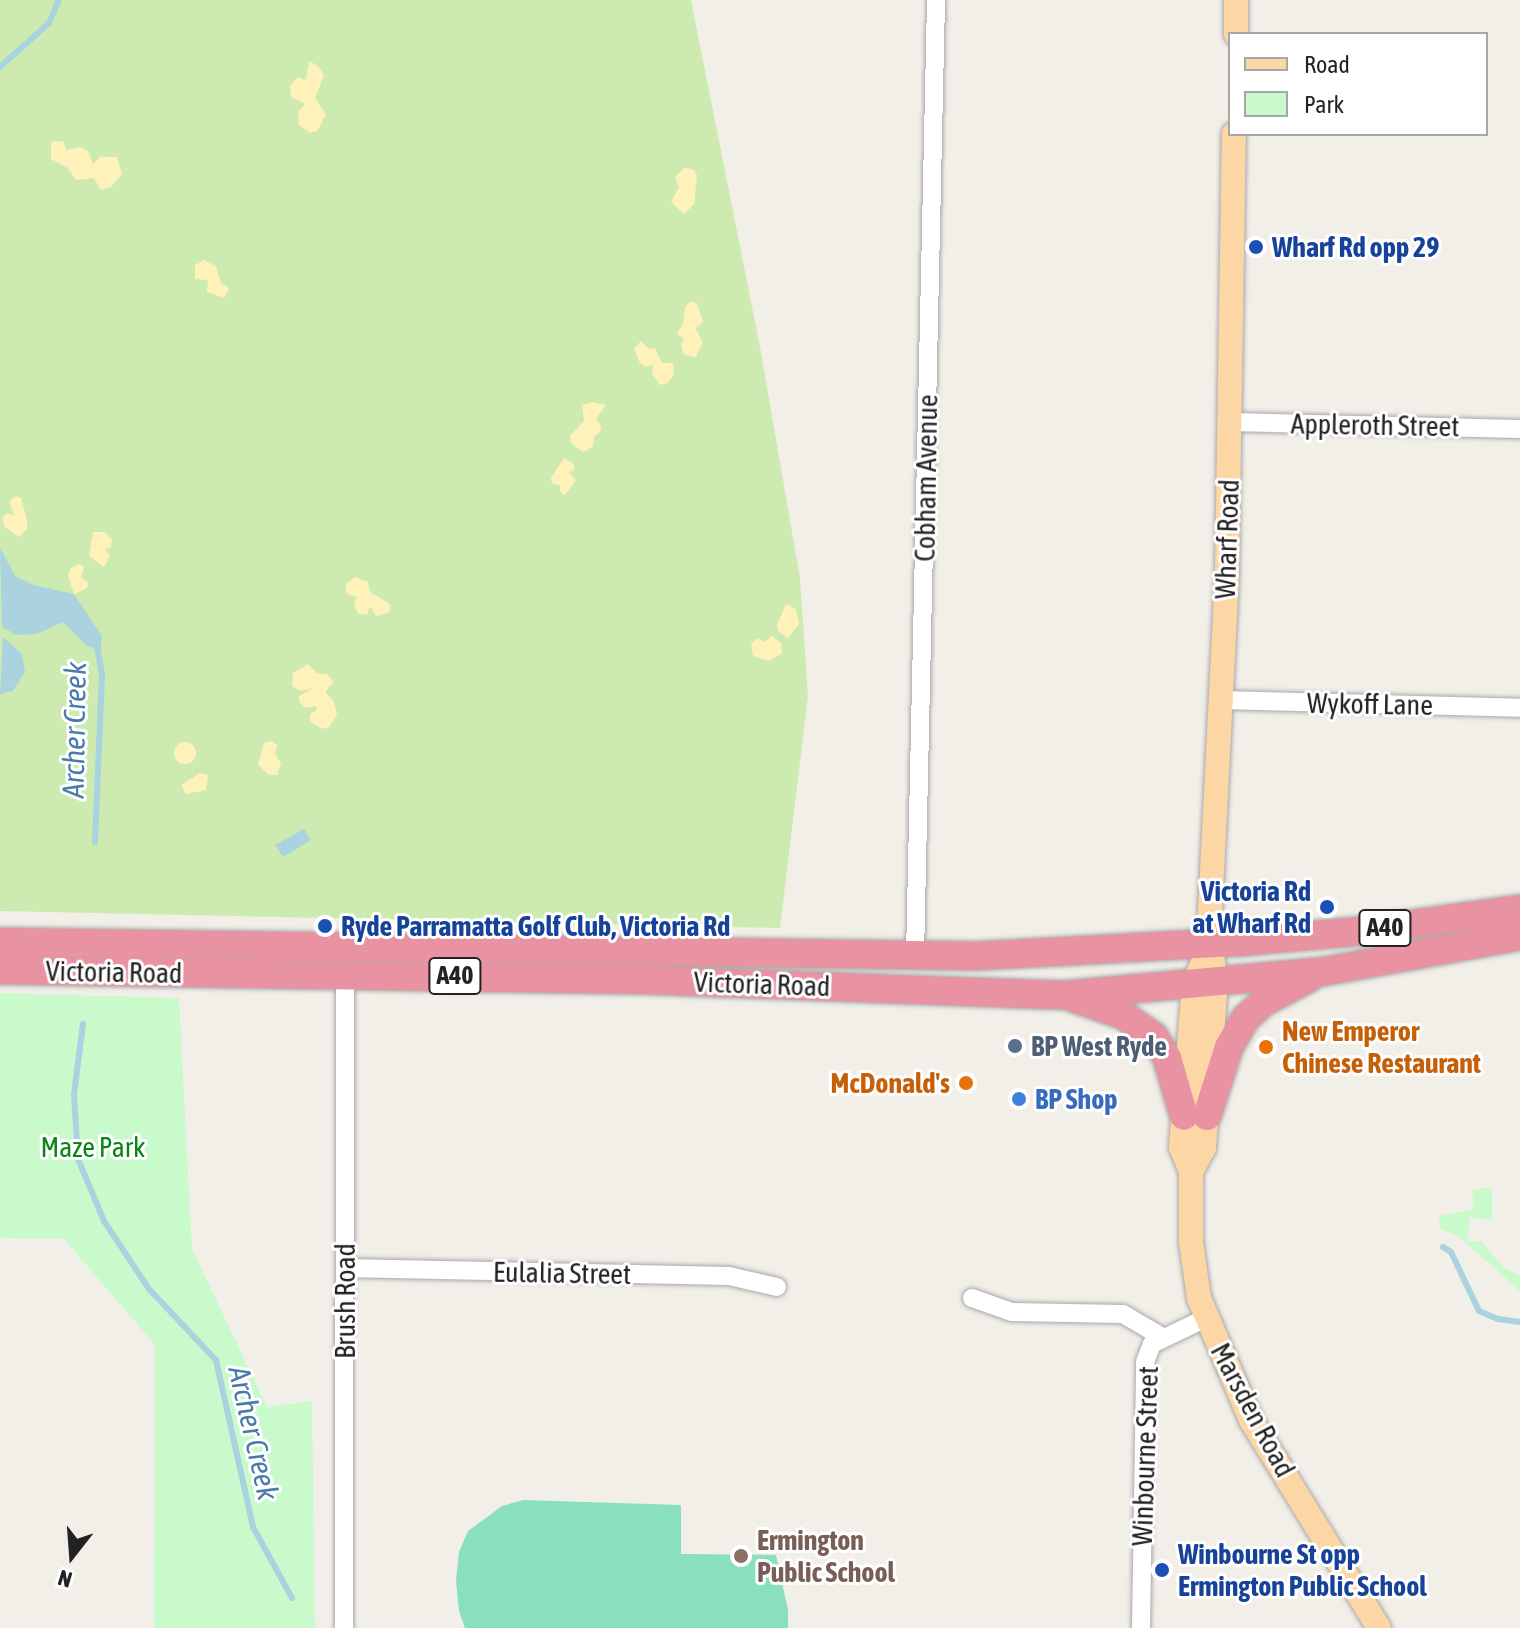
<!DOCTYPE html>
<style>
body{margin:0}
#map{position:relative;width:1520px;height:1628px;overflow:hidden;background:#f2efe9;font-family:"Asap Condensed",sans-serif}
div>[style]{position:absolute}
.grass>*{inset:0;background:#cdebb0}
.sand>*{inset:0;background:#fff1ba}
.round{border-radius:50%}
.park>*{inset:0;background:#c8facc}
.pitch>*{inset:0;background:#88e0be}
.water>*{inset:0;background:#aad3df}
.stream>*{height:6px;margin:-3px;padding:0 3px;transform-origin:3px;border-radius:3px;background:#aad3df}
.roads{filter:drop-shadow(0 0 2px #a9a9a9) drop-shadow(0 0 2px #a9a9a9)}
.minor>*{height:18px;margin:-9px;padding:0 9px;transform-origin:9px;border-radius:9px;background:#fff}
.major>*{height:24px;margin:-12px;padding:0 12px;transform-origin:12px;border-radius:12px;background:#fcd6a4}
.highway>*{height:28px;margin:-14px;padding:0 14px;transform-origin:14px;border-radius:14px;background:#e892a2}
.dots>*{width:22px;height:22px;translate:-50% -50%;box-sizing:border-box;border:4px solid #fff;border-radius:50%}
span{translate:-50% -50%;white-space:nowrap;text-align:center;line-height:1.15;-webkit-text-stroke:6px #fff;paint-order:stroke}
.shield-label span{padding:2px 6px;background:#fff;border:2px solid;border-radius:6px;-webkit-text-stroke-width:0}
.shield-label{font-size:26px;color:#222;font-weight:700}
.transit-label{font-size:28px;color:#164399;font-weight:700}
.left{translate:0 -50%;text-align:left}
.right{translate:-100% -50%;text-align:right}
.street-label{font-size:28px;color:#222}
.food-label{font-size:28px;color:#c56008;font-weight:700}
.service-label{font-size:28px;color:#4e5e75;font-weight:700}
.shop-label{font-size:28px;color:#366cbe;font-weight:700}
.park-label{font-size:28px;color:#0c8416}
.education-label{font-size:28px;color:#785e54;font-weight:700}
.water-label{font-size:30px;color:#4a7aab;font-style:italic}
.legend{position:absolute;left:1228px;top:32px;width:260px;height:104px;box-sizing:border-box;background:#fff;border:2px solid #a7a7a7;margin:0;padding:10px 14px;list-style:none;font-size:24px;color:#222}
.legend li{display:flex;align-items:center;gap:16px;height:40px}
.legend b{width:40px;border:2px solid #a7a7a7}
.north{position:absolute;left:32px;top:1516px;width:80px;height:80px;-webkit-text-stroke:6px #fff;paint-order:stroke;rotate:197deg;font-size:22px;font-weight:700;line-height:32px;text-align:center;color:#222}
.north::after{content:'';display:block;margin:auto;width:28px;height:36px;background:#222;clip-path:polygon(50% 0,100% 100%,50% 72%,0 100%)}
</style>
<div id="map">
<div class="grass">
<div style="clip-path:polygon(0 0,691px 0,760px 347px,800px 578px,808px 696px,780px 928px,0 911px)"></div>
</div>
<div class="sand">
<div style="clip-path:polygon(309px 61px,318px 66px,324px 75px,315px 98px,326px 115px,317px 131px,310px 133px,299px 125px,298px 112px,305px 104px,291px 97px,290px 86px,298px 77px,306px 80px)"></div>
<div style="clip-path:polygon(58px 141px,64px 142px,66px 150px,81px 147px,88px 151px,93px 164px,100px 157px,117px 157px,122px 174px,111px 187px,101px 190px,94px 178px,76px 180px,68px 168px,51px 159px,51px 142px)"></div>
<div style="clip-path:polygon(684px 168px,693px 169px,697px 175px,694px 204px,684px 214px,671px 202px,679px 187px,675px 177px)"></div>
<div style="clip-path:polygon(204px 260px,216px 266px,221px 283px,229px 288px,224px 298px,207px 292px,208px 280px,195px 279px,195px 265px)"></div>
<div style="clip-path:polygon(691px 301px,697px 303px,703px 322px,695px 328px,703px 342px,696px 357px,684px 355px,681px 345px,684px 339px,677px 334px,683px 323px,685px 307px)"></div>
<div style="clip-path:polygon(641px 341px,649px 349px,655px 348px,662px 363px,673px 363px,674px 374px,668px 383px,660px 385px,652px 373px,653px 365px,645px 367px,640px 363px,634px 349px)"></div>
<div style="clip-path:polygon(592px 402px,606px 405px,596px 419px,601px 427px,600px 432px,594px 437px,593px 447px,583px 452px,571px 443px,570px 436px,584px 421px,582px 405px)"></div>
<div style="clip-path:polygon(564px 458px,574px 464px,574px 470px,569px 473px,576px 480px,565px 495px,560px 492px,560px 486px,552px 483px,551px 478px)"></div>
<div style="clip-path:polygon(16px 496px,21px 498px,27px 520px,27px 529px,19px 537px,5px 527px,2px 518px,7px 513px,15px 516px,9px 502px)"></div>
<div style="clip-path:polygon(93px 532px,105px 532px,112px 539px,111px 547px,105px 549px,110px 556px,104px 567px,89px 556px)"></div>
<div style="clip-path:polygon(79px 564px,84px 567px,81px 578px,88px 582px,87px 588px,74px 594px,68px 575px,70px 569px)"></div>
<div style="clip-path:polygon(355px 577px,368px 582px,370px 592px,390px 604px,390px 612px,376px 616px,370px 606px,367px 615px,358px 614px,354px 605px,357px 597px,348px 595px,346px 590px,346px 584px)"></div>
<div style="clip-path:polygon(786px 604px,796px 609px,799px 624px,788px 638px,778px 631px,777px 625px)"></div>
<div style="clip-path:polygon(772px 636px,781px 643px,782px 653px,769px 661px,753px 656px,751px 644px,758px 638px,765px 642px)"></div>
<div style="clip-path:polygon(308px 664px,318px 674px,327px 674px,334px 682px,325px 692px,334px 701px,337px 715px,329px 727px,322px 729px,310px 721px,310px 714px,317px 710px,316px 706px,306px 708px,299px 702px,299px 696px,313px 688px,301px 691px,292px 686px,293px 673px)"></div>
<div style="clip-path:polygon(272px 741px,277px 745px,275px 754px,281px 764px,277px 775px,269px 775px,258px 765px,264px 743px)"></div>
<div class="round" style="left:174px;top:742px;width:22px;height:22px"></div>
<div style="clip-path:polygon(200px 773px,208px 775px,206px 790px,186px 794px,181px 785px)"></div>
</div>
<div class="park">
<div style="clip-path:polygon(0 993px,179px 998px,192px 1249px,267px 1407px,312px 1401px,315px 1628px,154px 1628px,155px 1345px,64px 1239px,0 1238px)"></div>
<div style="clip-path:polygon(1492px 1187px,1492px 1220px,1470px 1217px,1467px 1241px,1481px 1241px,1503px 1267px,1520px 1276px,1520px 1291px,1457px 1235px,1440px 1229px,1439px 1216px,1474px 1209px,1472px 1190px)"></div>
</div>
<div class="pitch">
<div style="clip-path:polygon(523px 1500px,681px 1505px,681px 1554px,776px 1555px,788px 1610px,788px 1628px,465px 1628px,459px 1611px,456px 1581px,459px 1552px,468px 1531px,502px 1506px)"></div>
</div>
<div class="water">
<div style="clip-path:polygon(0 547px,15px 576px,34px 585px,74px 594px,102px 636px,100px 651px,86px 645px,63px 622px,37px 634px,16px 635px,2px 627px)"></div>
<div style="clip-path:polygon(3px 637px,22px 654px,25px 672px,13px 691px,0 694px)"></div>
<div style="clip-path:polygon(304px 829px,311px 840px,283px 857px,275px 845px)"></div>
</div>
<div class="stream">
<div style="left:0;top:67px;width:66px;rotate:-41.9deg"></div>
<div style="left:49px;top:23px;width:25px;rotate:-67deg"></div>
<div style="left:95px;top:842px;width:168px;rotate:-87.6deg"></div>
<div style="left:102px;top:674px;width:28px;rotate:-100deg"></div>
<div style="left:83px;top:1024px;width:71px;rotate:97.3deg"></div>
<div style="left:74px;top:1094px;width:65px;rotate:86.5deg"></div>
<div style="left:78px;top:1159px;width:67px;rotate:67.2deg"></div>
<div style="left:104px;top:1221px;width:82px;rotate:56.5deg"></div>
<div style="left:149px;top:1289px;width:98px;rotate:46.7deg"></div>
<div style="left:216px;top:1360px;width:171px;rotate:77.5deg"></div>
<div style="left:253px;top:1527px;width:81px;rotate:61.2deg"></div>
<div style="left:1443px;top:1247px;width:9px;rotate:32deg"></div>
<div style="left:1451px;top:1252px;width:65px;rotate:64.6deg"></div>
<div style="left:1479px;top:1311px;width:21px;rotate:23deg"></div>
<div style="left:1498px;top:1319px;width:22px;rotate:8deg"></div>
</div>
<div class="roads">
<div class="minor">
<div style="left:1230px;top:422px;width:290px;rotate:1.4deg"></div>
<div style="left:1221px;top:700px;width:299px;rotate:1.5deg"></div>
<div style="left:915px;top:956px;width:956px;rotate:-88.74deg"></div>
<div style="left:345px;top:1268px;width:384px;rotate:1.2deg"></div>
<div style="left:729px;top:1276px;width:49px;rotate:12.9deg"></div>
<div style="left:972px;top:1298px;width:42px;rotate:19.3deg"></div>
<div style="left:1012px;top:1312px;width:111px;rotate:1deg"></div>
<div style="left:1123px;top:1314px;width:45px;rotate:30.5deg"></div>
<div style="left:344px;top:1628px;width:654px;rotate:-89.91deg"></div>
<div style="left:1141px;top:1628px;width:266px;rotate:-89.1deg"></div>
<div style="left:1145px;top:1362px;width:19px;rotate:-69deg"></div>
<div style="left:1152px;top:1344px;width:60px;rotate:-25.7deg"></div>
</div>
<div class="major">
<div style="left:1236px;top:34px;width:34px;rotate:-90deg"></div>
<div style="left:1201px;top:966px;width:19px;rotate:111deg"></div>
<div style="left:1194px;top:984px;width:164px;rotate:94.6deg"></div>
<div style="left:1181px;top:1147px;width:27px;rotate:68deg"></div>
<div style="left:1191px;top:1172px;width:70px;rotate:90deg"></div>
<div style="left:1191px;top:1242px;width:57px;rotate:81.9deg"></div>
<div style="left:1199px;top:1298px;width:133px;rotate:66.9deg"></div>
<div style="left:1251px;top:1420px;width:244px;rotate:58.4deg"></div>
<div style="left:1191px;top:1172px;width:27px;rotate:-62deg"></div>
<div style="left:1204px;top:1148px;width:167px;rotate:-85.9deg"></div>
<div style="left:1216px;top:981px;width:37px;rotate:-99deg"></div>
<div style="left:1210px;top:944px;width:33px;rotate:-90deg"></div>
<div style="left:1210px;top:911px;width:340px;rotate:-87.1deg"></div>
<div style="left:1227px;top:571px;width:437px;rotate:-89.1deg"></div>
</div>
<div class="highway">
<div style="left:0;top:942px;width:976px;rotate:0.82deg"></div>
<div style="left:976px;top:956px;width:273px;rotate:-3.1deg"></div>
<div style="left:1249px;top:941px;width:113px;rotate:-5.1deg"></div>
<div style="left:1362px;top:931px;width:160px;rotate:-7.9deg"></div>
<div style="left:0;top:970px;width:647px;rotate:0.89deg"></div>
<div style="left:647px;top:980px;width:419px;rotate:2.1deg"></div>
<div style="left:1066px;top:995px;width:256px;rotate:-5.2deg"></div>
<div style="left:1321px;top:972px;width:202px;rotate:-10.3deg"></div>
<div style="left:1074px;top:998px;width:52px;rotate:19.1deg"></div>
<div style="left:1123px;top:1015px;width:38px;rotate:35deg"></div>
<div style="left:1154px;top:1037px;width:25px;rotate:58deg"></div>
<div style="left:1167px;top:1058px;width:60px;rotate:73.7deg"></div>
<div style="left:1207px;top:1116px;width:72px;rotate:-72.3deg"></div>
<div style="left:1229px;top:1047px;width:34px;rotate:-60deg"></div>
<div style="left:1246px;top:1018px;width:24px;rotate:-42deg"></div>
<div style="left:1264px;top:1002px;width:51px;rotate:-28.1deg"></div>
</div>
</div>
<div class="dots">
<div style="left:1256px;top:247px;background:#1a4fb4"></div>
<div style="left:1327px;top:907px;background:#1a4fb4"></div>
<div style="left:325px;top:926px;background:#1a4fb4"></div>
<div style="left:1015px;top:1046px;background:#5c6f8a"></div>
<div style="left:1266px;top:1047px;background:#e8710a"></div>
<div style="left:966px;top:1083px;background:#e8710a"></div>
<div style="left:1019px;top:1099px;background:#3f7fe0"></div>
<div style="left:741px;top:1556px;background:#8d6e63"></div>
<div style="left:1162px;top:1570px;background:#1a4fb4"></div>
</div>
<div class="shield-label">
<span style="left:1385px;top:928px">A40</span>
<span style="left:455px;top:976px">A40</span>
</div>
<div class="transit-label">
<span class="left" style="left:1272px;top:247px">Wharf Rd opp 29</span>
<span class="right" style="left:1311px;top:907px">Victoria Rd<br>at Wharf Rd</span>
<span class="left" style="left:341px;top:926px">Ryde Parramatta Golf Club, Victoria Rd</span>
<span class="left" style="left:1178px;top:1570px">Winbourne St opp<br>Ermington Public School</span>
</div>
<div class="street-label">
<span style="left:1375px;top:425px;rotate:1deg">Appleroth Street</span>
<span style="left:926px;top:478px;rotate:-89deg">Cobham Avenue</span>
<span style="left:1227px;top:539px;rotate:-88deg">Wharf Road</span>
<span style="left:1370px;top:704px;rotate:1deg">Wykoff Lane</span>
<span style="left:114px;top:972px;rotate:1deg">Victoria Road</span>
<span style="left:762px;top:984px;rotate:2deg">Victoria Road</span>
<span style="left:562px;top:1273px;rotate:1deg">Eulalia Street</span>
<span style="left:345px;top:1301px;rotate:-90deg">Brush Road</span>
<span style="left:1253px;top:1410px;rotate:62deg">Marsden Road</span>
<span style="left:1145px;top:1456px;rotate:-88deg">Winbourne Street</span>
</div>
<div class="food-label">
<span class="left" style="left:1282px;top:1047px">New Emperor<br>Chinese Restaurant</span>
<span class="right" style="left:950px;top:1083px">McDonald's</span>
</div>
<div class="service-label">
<span class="left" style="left:1031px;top:1046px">BP West Ryde</span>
</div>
<div class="shop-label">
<span class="left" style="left:1035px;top:1099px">BP Shop</span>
</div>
<div class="park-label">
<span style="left:93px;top:1147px">Maze Park</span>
</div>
<div class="education-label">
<span class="left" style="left:757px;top:1556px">Ermington<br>Public School</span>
</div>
<div class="water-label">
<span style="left:74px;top:730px;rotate:-89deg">Archer Creek</span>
<span style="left:254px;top:1433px;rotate:77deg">Archer Creek</span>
</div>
<ul class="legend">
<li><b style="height:10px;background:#fcd6a4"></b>Road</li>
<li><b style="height:22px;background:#c8facc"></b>Park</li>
</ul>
<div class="north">N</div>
</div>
